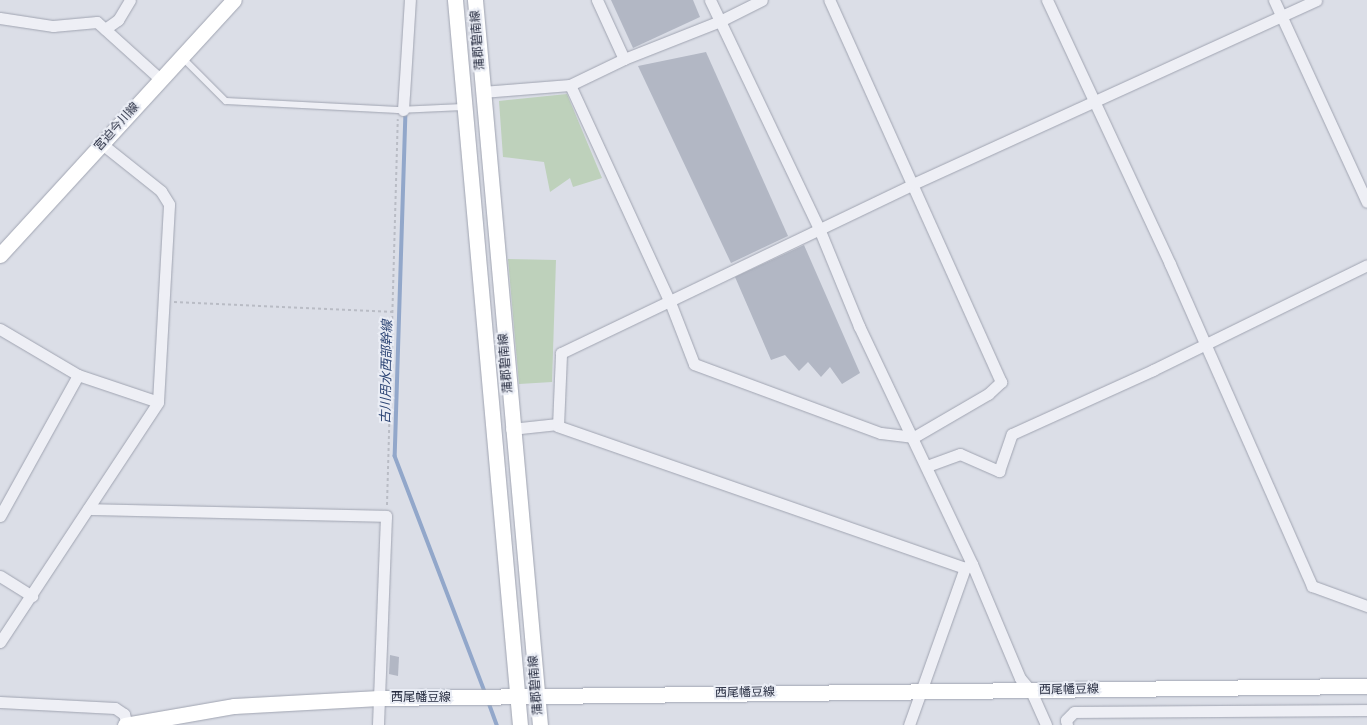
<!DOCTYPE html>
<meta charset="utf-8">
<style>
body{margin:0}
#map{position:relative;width:1367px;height:725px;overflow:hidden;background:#dbdee7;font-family:"Archivo Narrow","Noto Sans JP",sans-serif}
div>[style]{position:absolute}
.green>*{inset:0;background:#bed1bb}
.stream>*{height:3.5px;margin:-1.75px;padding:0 1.75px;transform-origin:1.75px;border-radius:1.75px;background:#92a7ca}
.building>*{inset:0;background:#b2b7c4}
.path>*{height:2px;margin-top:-1px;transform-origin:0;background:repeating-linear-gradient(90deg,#b9bcc5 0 3px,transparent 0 6px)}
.roads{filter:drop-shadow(0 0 1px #a0a4b1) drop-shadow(0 0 1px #a0a4b1)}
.service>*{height:5.5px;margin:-2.75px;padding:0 2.75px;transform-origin:2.75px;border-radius:2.75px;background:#eeeff5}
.minor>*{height:11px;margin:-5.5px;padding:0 5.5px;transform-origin:5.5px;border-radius:5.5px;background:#eeeff5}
.secondary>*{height:15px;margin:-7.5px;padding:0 7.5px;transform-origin:7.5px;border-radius:7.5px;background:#fff}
span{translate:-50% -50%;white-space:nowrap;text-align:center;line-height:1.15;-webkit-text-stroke:4px #eaedf5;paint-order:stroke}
.street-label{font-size:12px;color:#242a3e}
.water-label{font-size:13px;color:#2c4474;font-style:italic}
</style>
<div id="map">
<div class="green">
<div style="clip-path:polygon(567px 94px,602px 178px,573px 187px,570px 178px,550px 192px,544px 162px,503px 157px,499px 101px)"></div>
<div style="clip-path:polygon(508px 259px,556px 260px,552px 382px,519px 384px)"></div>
</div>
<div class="stream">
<div style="left:406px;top:111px;width:345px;rotate:91.8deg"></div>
<div style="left:395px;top:456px;width:253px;rotate:69.1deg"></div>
<div style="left:488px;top:700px;width:27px;rotate:70deg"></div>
</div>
<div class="building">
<div style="clip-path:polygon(611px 0,693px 0,700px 17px,633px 48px)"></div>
<div style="clip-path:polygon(706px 52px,788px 236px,731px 263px,638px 66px)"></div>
<div style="clip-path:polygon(804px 245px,860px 373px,842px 384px,830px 367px,821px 377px,808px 362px,799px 371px,785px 355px,771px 360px,735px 277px)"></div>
<div style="clip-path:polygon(390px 655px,399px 657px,398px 676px,389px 674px)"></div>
</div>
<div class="path">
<div style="left:174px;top:302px;width:221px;rotate:2.6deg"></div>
<div style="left:387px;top:505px;width:386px;rotate:-88.4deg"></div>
</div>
<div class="roads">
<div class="service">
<div style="left:182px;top:57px;width:62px;rotate:45deg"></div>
<div style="left:226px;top:101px;width:172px;rotate:3deg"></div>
<div style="left:398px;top:110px;width:65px;rotate:-2.6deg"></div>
</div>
<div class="minor">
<div style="left:597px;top:0;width:65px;rotate:65.4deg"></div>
<div style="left:710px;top:0;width:256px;rotate:64.5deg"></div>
<div style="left:820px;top:231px;width:103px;rotate:67.7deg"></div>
<div style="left:859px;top:326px;width:263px;rotate:64.6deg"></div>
<div style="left:972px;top:564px;width:124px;rotate:67.2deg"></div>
<div style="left:1020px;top:678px;width:17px;rotate:50deg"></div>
<div style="left:1031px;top:691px;width:37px;rotate:66deg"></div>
<div style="left:1047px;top:0;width:291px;rotate:65deg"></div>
<div style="left:1170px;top:264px;width:352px;rotate:66.2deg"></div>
<div style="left:1312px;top:586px;width:59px;rotate:20deg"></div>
<div style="left:1274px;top:0;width:222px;rotate:65.3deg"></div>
<div style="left:0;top:18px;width:54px;rotate:8.6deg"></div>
<div style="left:53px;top:26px;width:44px;rotate:-5.2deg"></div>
<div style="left:97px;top:22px;width:85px;rotate:42.1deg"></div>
<div style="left:105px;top:29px;width:16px;rotate:-35deg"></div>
<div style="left:118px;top:20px;width:23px;rotate:-59deg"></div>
<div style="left:570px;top:85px;width:239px;rotate:65.3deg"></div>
<div style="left:670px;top:302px;width:66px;rotate:68.8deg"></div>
<div style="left:694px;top:364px;width:199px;rotate:20.3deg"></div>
<div style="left:881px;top:433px;width:33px;rotate:7deg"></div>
<div style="left:914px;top:437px;width:86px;rotate:-30.2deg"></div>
<div style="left:988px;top:394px;width:18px;rotate:-43deg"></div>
<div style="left:1001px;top:382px;width:419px;rotate:-114.2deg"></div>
<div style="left:482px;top:92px;width:88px;rotate:-4.5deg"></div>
<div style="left:570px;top:85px;width:60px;rotate:-25.7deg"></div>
<div style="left:624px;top:59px;width:101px;rotate:-21.5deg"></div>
<div style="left:718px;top:22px;width:49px;rotate:-26.6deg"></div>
<div style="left:403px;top:110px;width:110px;rotate:-86.4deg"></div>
<div style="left:0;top:329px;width:91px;rotate:30.5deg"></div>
<div style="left:78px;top:375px;width:84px;rotate:18.6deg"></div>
<div style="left:511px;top:429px;width:47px;rotate:-6.1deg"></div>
<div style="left:927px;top:466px;width:35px;rotate:-20deg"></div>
<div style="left:960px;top:454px;width:43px;rotate:23.6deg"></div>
<div style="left:999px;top:471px;width:39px;rotate:-71deg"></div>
<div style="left:1012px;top:434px;width:155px;rotate:-24.4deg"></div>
<div style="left:1153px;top:370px;width:238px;rotate:-26.1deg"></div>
<div style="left:88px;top:509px;width:298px;rotate:1.3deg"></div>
<div style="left:386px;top:516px;width:209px;rotate:92.2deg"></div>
<div style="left:0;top:516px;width:161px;rotate:-61deg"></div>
<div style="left:965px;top:568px;width:431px;rotate:-160.8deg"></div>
<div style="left:558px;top:426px;width:73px;rotate:-87.6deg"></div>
<div style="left:561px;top:353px;width:390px;rotate:-25.6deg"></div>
<div style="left:913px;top:184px;width:443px;rotate:-24.5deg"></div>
<div style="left:0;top:576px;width:38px;rotate:32deg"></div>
<div style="left:0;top:642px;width:287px;rotate:-56.6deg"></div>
<div style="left:158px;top:402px;width:198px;rotate:-86.8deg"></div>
<div style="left:169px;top:204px;width:15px;rotate:-122deg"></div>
<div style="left:161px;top:191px;width:75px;rotate:-141.5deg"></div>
<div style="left:0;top:702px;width:115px;rotate:3deg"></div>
<div style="left:115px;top:708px;width:11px;rotate:34deg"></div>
<div style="left:124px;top:714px;width:11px;rotate:75deg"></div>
<div style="left:909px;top:725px;width:167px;rotate:-70.4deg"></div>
<div style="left:965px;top:568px;width:8px;rotate:-30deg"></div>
<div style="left:1067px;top:725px;width:5px;rotate:-101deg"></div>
<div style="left:1066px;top:720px;width:11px;rotate:-45deg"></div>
<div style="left:1074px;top:712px;width:293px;rotate:-0.4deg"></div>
</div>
<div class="secondary">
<div style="left:455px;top:0;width:728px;rotate:84.88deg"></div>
<div style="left:475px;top:0;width:728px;rotate:84.88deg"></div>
<div style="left:0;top:255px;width:346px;rotate:-47.5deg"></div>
<div style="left:125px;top:725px;width:111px;rotate:-9.9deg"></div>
<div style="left:234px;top:706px;width:145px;rotate:-3.2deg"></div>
<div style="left:379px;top:698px;width:988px;rotate:-0.7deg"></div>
</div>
</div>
<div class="street-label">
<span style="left:478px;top:40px;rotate:-95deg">蒲郡碧南線</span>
<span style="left:117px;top:127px;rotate:-48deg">宮迫今川線</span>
<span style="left:506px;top:363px;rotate:-95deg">蒲郡碧南線</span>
<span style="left:536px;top:685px;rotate:-95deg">蒲郡碧南線</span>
<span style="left:1069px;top:690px;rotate:-1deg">西尾幡豆線</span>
<span style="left:745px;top:693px;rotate:-1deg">西尾幡豆線</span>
<span style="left:421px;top:698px">西尾幡豆線</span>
</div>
<div class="water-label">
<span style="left:387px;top:372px;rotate:-89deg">古川用水西部幹線</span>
</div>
</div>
